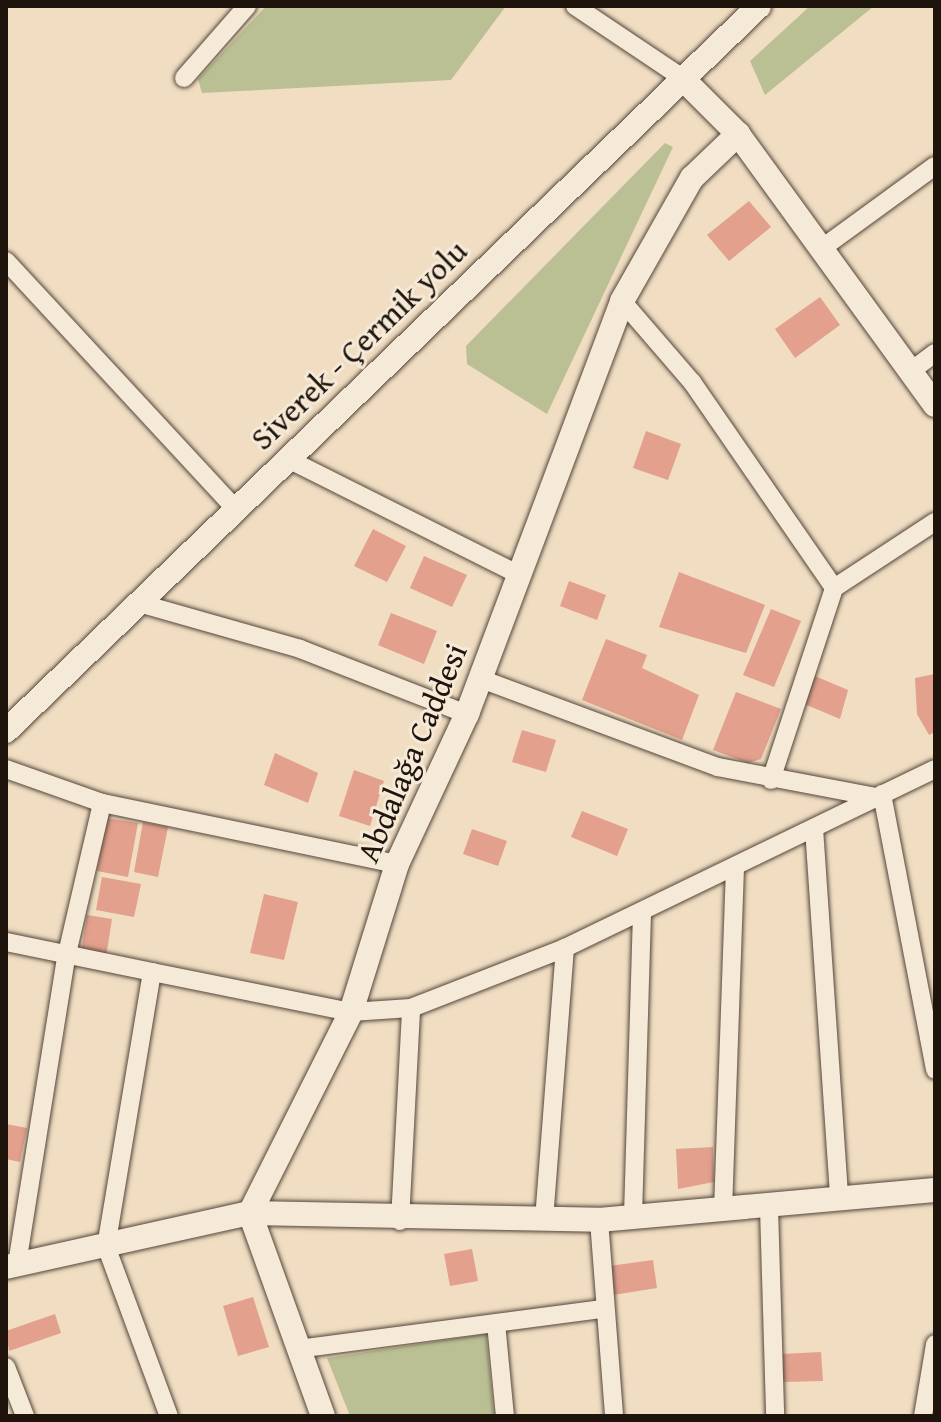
<!DOCTYPE html>
<meta charset="utf-8">
<style>
body{margin:0}
#map{position:relative;width:941px;height:1422px;overflow:hidden;background:#f0ddc2;font-family:"Gentium Book Plus",serif}
div>[style]{position:absolute}
.green>*{inset:0;background:#bac093}
.building>*{inset:0;background:#e2a08d}
.roads{filter:drop-shadow(0 0 2px #53463a) drop-shadow(0 0 2px #53463a)}
.street>*{height:18px;margin:-9px;padding:0 9px;transform-origin:9px;border-radius:9px;background:#f5e9d7}
.secondary>*{height:24px;margin:-12px;padding:0 12px;transform-origin:12px;border-radius:12px;background:#f5e9d7}
span{translate:-50% -50%;white-space:nowrap;text-align:center;line-height:1.15;-webkit-text-stroke:6px #f5e9d7;paint-order:stroke}
.street-label{font-size:32px;color:#1f140c}
.frame{position:absolute;inset:0;border:8px solid #1f140c;pointer-events:none}
</style>
<div id="map">
<div class="green">
<div style="clip-path:polygon(266px 6px,506px 6px,451px 80px,202px 93px,198px 79px)"></div>
<div style="clip-path:polygon(810px 6px,874px 6px,765px 95px,750px 61px)"></div>
<div style="clip-path:polygon(665px 143px,673px 147px,547px 414px,467px 364px,466px 346px)"></div>
<div style="clip-path:polygon(486px 1334px,494px 1416px,350px 1416px,327px 1358px)"></div>
</div>
<div class="building">
<div style="clip-path:polygon(749px 201px,771px 227px,729px 261px,707px 235px)"></div>
<div style="clip-path:polygon(820px 297px,840px 325px,795px 358px,775px 329px)"></div>
<div style="clip-path:polygon(646px 431px,681px 444px,668px 480px,633px 468px)"></div>
<div style="clip-path:polygon(373px 529px,406px 546px,387px 582px,354px 566px)"></div>
<div style="clip-path:polygon(424px 556px,467px 575px,452px 607px,410px 588px)"></div>
<div style="clip-path:polygon(679px 572px,765px 605px,746px 653px,659px 627px)"></div>
<div style="clip-path:polygon(569px 581px,606px 595px,597px 620px,560px 606px)"></div>
<div style="clip-path:polygon(771px 609px,801px 621px,774px 687px,743px 675px)"></div>
<div style="clip-path:polygon(391px 613px,437px 631px,424px 664px,378px 645px)"></div>
<div style="clip-path:polygon(606px 639px,647px 655px,642px 668px,699px 695px,682px 740px,582px 700px)"></div>
<div style="clip-path:polygon(935px 674px,935px 732px,929px 735px,917px 714px,915px 678px)"></div>
<div style="clip-path:polygon(815px 676px,848px 690px,840px 719px,802px 703px)"></div>
<div style="clip-path:polygon(736px 692px,781px 709px,761px 759px,748px 763px,713px 750px)"></div>
<div style="clip-path:polygon(522px 730px,556px 740px,546px 772px,512px 762px)"></div>
<div style="clip-path:polygon(275px 753px,318px 773px,308px 803px,264px 785px)"></div>
<div style="clip-path:polygon(354px 770px,384px 781px,370px 826px,339px 816px)"></div>
<div style="clip-path:polygon(582px 811px,628px 829px,617px 856px,571px 837px)"></div>
<div style="clip-path:polygon(107px 818px,138px 823px,128px 877px,97px 871px)"></div>
<div style="clip-path:polygon(143px 822px,168px 827px,158px 877px,134px 872px)"></div>
<div style="clip-path:polygon(472px 829px,507px 841px,498px 866px,463px 854px)"></div>
<div style="clip-path:polygon(102px 877px,141px 884px,134px 917px,96px 910px)"></div>
<div style="clip-path:polygon(264px 894px,298px 902px,284px 960px,250px 953px)"></div>
<div style="clip-path:polygon(87px 915px,112px 919px,106px 957px,81px 953px)"></div>
<div style="clip-path:polygon(6px 1124px,27px 1128px,20px 1162px,6px 1159px)"></div>
<div style="clip-path:polygon(713px 1147px,714px 1182px,678px 1189px,676px 1149px)"></div>
<div style="clip-path:polygon(472px 1249px,478px 1281px,450px 1286px,444px 1254px)"></div>
<div style="clip-path:polygon(653px 1260px,657px 1288px,613px 1295px,609px 1266px)"></div>
<div style="clip-path:polygon(253px 1297px,269px 1347px,238px 1356px,223px 1306px)"></div>
<div style="clip-path:polygon(55px 1314px,61px 1333px,9px 1351px,6px 1331px)"></div>
<div style="clip-path:polygon(821px 1352px,823px 1381px,783px 1382px,782px 1354px)"></div>
</div>
<div class="roads">
<div class="street">
<div style="left:575px;top:6px;width:128px;rotate:33.8deg"></div>
<div style="left:184px;top:78px;width:96px;rotate:-48.8deg"></div>
<div style="left:821px;top:249px;width:141px;rotate:-36.1deg"></div>
<div style="left:6px;top:261px;width:338px;rotate:47.2deg"></div>
<div style="left:622px;top:301px;width:107px;rotate:49.2deg"></div>
<div style="left:692px;top:382px;width:250px;rotate:55.4deg"></div>
<div style="left:911px;top:371px;width:30px;rotate:-37deg"></div>
<div style="left:288px;top:459px;width:259px;rotate:26.6deg"></div>
<div style="left:139px;top:603px;width:167px;rotate:15.9deg"></div>
<div style="left:300px;top:649px;width:179px;rotate:21.3deg"></div>
<div style="left:481px;top:679px;width:253px;rotate:20.4deg"></div>
<div style="left:718px;top:767px;width:160px;rotate:10.8deg"></div>
<div style="left:6px;top:769px;width:102px;rotate:19.5deg"></div>
<div style="left:102px;top:803px;width:301px;rotate:11.7deg"></div>
<div style="left:771px;top:780px;width:202px;rotate:-71.8deg"></div>
<div style="left:834px;top:588px;width:121px;rotate:-33.2deg"></div>
<div style="left:882px;top:794px;width:281px;rotate:79.1deg"></div>
<div style="left:814px;top:828px;width:372px;rotate:86.1deg"></div>
<div style="left:6px;top:942px;width:149px;rotate:11.6deg"></div>
<div style="left:152px;top:972px;width:278px;rotate:99.5deg"></div>
<div style="left:106px;top:1246px;width:181px;rotate:69.7deg"></div>
<div style="left:152px;top:972px;width:203px;rotate:11.4deg"></div>
<div style="left:351px;top:1012px;width:60px;rotate:-3.8deg"></div>
<div style="left:411px;top:1008px;width:165px;rotate:-21.3deg"></div>
<div style="left:565px;top:948px;width:411px;rotate:-25.8deg"></div>
<div style="left:769px;top:1208px;width:208px;rotate:88.3deg"></div>
<div style="left:723px;top:1211px;width:343px;rotate:-88deg"></div>
<div style="left:633px;top:1216px;width:304px;rotate:-88.3deg"></div>
<div style="left:544px;top:1220px;width:273px;rotate:-85.6deg"></div>
<div style="left:599px;top:1220px;width:197px;rotate:85.6deg"></div>
<div style="left:400px;top:1221px;width:213px;rotate:-87deg"></div>
<div style="left:17px;top:1264px;width:310px;rotate:-80.9deg"></div>
<div style="left:66px;top:958px;width:159px;rotate:-76.9deg"></div>
<div style="left:496px;top:1323px;width:93px;rotate:84.5deg"></div>
<div style="left:298px;top:1349px;width:308px;rotate:-7.5deg"></div>
<div style="left:6px;top:1367px;width:53px;rotate:68.8deg"></div>
<div style="left:923px;top:1416px;width:73px;rotate:-80.5deg"></div>
</div>
<div class="secondary">
<div style="left:681px;top:77px;width:81px;rotate:45deg"></div>
<div style="left:738px;top:134px;width:335px;rotate:54deg"></div>
<div style="left:6px;top:731px;width:1045px;rotate:-43.91deg"></div>
<div style="left:6px;top:1267px;width:250px;rotate:-12.5deg"></div>
<div style="left:250px;top:1213px;width:349px;rotate:1.1deg"></div>
<div style="left:599px;top:1220px;width:337px;rotate:-5.1deg"></div>
<div style="left:323px;top:1416px;width:216px;rotate:-109.8deg"></div>
<div style="left:250px;top:1213px;width:225px;rotate:-63.3deg"></div>
<div style="left:351px;top:1012px;width:155px;rotate:-72.7deg"></div>
<div style="left:397px;top:864px;width:166px;rotate:-65deg"></div>
<div style="left:467px;top:714px;width:441px;rotate:-69.4deg"></div>
<div style="left:622px;top:301px;width:142px;rotate:-60.4deg"></div>
<div style="left:692px;top:178px;width:64px;rotate:-43.7deg"></div>
</div>
</div>
<div class="street-label">
<span style="left:359px;top:345px;rotate:-44deg">Siverek - Çermik yolu</span>
<span style="left:412px;top:753px;rotate:-67deg">Abdalağa Caddesi</span>
</div>
<div class="frame"></div>
</div>
